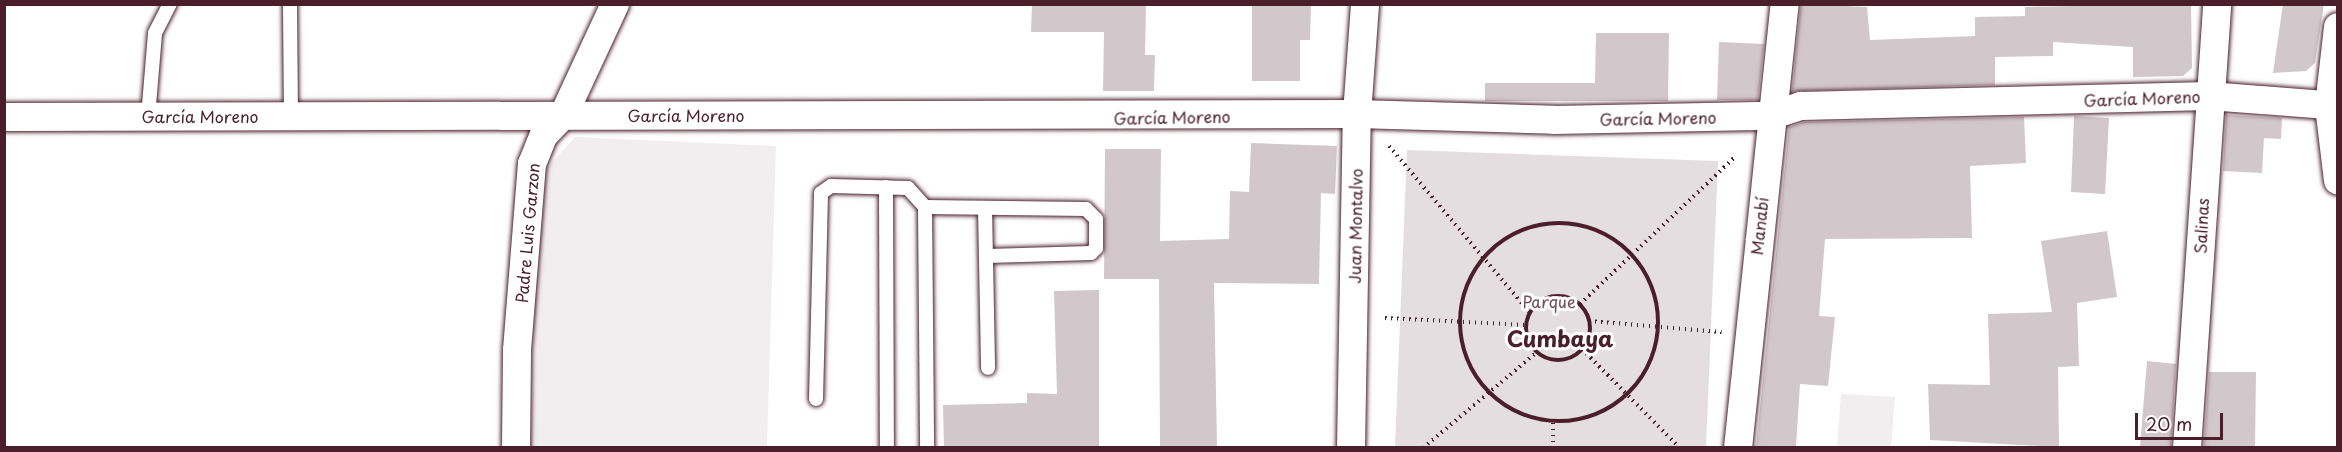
<!DOCTYPE html>
<meta charset="utf-8">
<style>
body{margin:0}
#map{position:relative;width:2342px;height:452px;overflow:hidden;background:#fff;font-family:"Playpen Sans",sans-serif}
div>[style]{position:absolute}
.built>*{inset:0;background:#f2eeef}
.green>*{inset:0;background:#e5dee0}
.building>*{inset:0;background:#d2c7cb}
.path>*{height:4px;margin-top:-2px;transform-origin:0;background:repeating-linear-gradient(90deg,#4a1f2b 0 1.5px,transparent 0 6px)}
.path>.ring{margin:-2px;padding:0;box-sizing:content-box;background:none;border:4px solid #4a1f2b;border-radius:50%}
.roads{filter:drop-shadow(0 0 2px #4a1f2b) drop-shadow(0 0 2px #4a1f2b)}
.lane>*{height:14px;margin:-7px;padding:0 7px;transform-origin:7px;border-radius:7px;background:#fff}
.street>*{height:28px;margin:-14px;padding:0 14px;transform-origin:14px;border-radius:14px;background:#fff}
span{translate:-50% -50%;white-space:nowrap;text-align:center;line-height:1.15;-webkit-text-stroke:6px #fff;paint-order:stroke}
.street-label{font-size:16px;color:#4a1f2b}
.park-label{font-size:16px;color:#714f58}
.district-label{font-size:22px;color:#4a1f2b;font-weight:700}
.frame{position:absolute;inset:0;border:6px solid #4a1f2b;pointer-events:none}
.scale{position:absolute;left:2135px;top:413px;width:88px;height:27px;box-sizing:border-box;border:3px solid #4a1f2b;border-top:0;padding-left:8px;font-size:18px;line-height:21px;white-space:nowrap;color:#4a1f2b;-webkit-text-stroke:4px #fff;paint-order:stroke}
</style>
<div id="map">
<div class="built">
<div style="clip-path:polygon(575px 137px,776px 146px,767px 447px,530px 448px,537px 179px)"></div>
<div style="clip-path:polygon(1841px 394px,1895px 397px,1891px 447px,1837px 447px)"></div>
</div>
<div class="green">
<div style="clip-path:polygon(1407px 150px,1718px 161px,1706px 447px,1395px 447px)"></div>
</div>
<div class="building">
<div style="clip-path:polygon(1032px 4px,1146px 4px,1145px 55px,1155px 55px,1154px 91px,1103px 91px,1104px 32px,1031px 32px)"></div>
<div style="clip-path:polygon(1252px 4px,1311px 4px,1310px 40px,1300px 40px,1300px 81px,1252px 81px)"></div>
<div style="clip-path:polygon(1801px 4px,1867px 7px,1870px 40px,1975px 36px,1975px 17px,2025px 16px,2025px 7px,2191px 4px,2192px 68px,2183px 76px,2133px 77px,2133px 47px,2053px 42px,2053px 56px,1995px 57px,1995px 85px,1792px 91px)"></div>
<div style="clip-path:polygon(2283px 4px,2324px 4px,2315px 63px,2306px 71px,2273px 73px)"></div>
<div style="clip-path:polygon(1596px 33px,1669px 33px,1668px 101px,1485px 101px,1485px 83px,1595px 83px)"></div>
<div style="clip-path:polygon(1719px 42px,1764px 44px,1758px 100px,1717px 100px)"></div>
<div style="clip-path:polygon(2226px 115px,2282px 118px,2281px 139px,2264px 138px,2262px 173px,2223px 171px)"></div>
<div style="clip-path:polygon(2074px 116px,2109px 118px,2105px 194px,2071px 192px)"></div>
<div style="clip-path:polygon(2024px 117px,2026px 163px,1970px 166px,1972px 238px,1825px 239px,1819px 316px,1835px 317px,1828px 386px,1800px 384px,1796px 447px,1756px 447px,1789px 127px,1804px 122px)"></div>
<div style="clip-path:polygon(1251px 143px,1337px 146px,1335px 194px,1321px 193px,1319px 284px,1214px 283px,1217px 447px,1160px 447px,1159px 279px,1104px 279px,1105px 149px,1161px 149px,1160px 241px,1229px 239px,1230px 191px,1249px 192px)"></div>
<div style="clip-path:polygon(2107px 231px,2117px 297px,2077px 303px,2079px 366px,2058px 367px,2059px 447px,1930px 440px,1928px 384px,1990px 385px,1988px 314px,2052px 312px,2041px 241px)"></div>
<div style="clip-path:polygon(1099px 290px,1099px 447px,944px 447px,943px 405px,1027px 403px,1027px 393px,1057px 394px,1054px 291px)"></div>
<div style="clip-path:polygon(2147px 361px,2176px 364px,2171px 447px,2140px 447px)"></div>
<div style="clip-path:polygon(2209px 372px,2256px 372px,2255px 447px,2204px 447px)"></div>
</div>
<div class="path">
<div style="left:1389px;top:146px;width:219px;rotate:49.8deg"></div>
<div class="ring" style="left:1460px;top:223px;width:194px;height:194px"></div>
<div class="ring" style="left:1526px;top:296px;width:60px;height:60px"></div>
<div style="left:1580px;top:304px;width:215px;rotate:-43.5deg"></div>
<div style="left:1385px;top:318px;width:141px;rotate:2.8deg"></div>
<div style="left:1589px;top:321px;width:133px;rotate:4.7deg"></div>
<div style="left:1582px;top:349px;width:139px;rotate:45.3deg"></div>
<div style="left:1423px;top:448px;width:149px;rotate:-40.1deg"></div>
<div style="left:1553px;top:448px;width:28px;rotate:-90deg"></div>
</div>
<div class="roads">
<div class="lane">
<div style="left:290px;top:4px;width:112px;rotate:89.5deg"></div>
<div style="left:148px;top:117px;width:84px;rotate:-85.2deg"></div>
<div style="left:155px;top:33px;width:33px;rotate:-63deg"></div>
<div style="left:886px;top:187px;width:261px;rotate:89.8deg"></div>
<div style="left:925px;top:207px;width:161px;rotate:0.7deg"></div>
<div style="left:1086px;top:209px;width:14px;rotate:45deg"></div>
<div style="left:1096px;top:219px;width:29px;rotate:90deg"></div>
<div style="left:1096px;top:248px;width:7px;rotate:135deg"></div>
<div style="left:1091px;top:253px;width:104px;rotate:178.3deg"></div>
<div style="left:985px;top:208px;width:160px;rotate:88.9deg"></div>
<div style="left:816px;top:399px;width:206px;rotate:-88.6deg"></div>
<div style="left:821px;top:193px;width:12px;rotate:-35deg"></div>
<div style="left:831px;top:186px;width:77px;rotate:1.5deg"></div>
<div style="left:908px;top:188px;width:25px;rotate:48deg"></div>
<div style="left:925px;top:207px;width:241px;rotate:89.5deg"></div>
</div>
<div class="street">
<div style="left:2338px;top:27px;width:80px;rotate:96.5deg"></div>
<div style="left:2329px;top:106px;width:75px;rotate:83.1deg"></div>
<div style="left:4px;top:117px;width:1353px;rotate:-0.13deg"></div>
<div style="left:1357px;top:114px;width:197px;rotate:1.7deg"></div>
<div style="left:1554px;top:120px;width:216px;rotate:-1.1deg"></div>
<div style="left:1770px;top:116px;width:33px;rotate:-18deg"></div>
<div style="left:1801px;top:106px;width:408px;rotate:-1.4deg"></div>
<div style="left:2209px;top:96px;width:129px;rotate:4.4deg"></div>
<div style="left:516px;top:448px;width:98px;rotate:-89.4deg"></div>
<div style="left:517px;top:350px;width:187px;rotate:-85.4deg"></div>
<div style="left:532px;top:164px;width:31px;rotate:-68deg"></div>
<div style="left:544px;top:135px;width:29px;rotate:-46deg"></div>
<div style="left:564px;top:114px;width:121px;rotate:-65.1deg"></div>
<div style="left:1351px;top:448px;width:334px;rotate:-89deg"></div>
<div style="left:1357px;top:114px;width:110px;rotate:-85.8deg"></div>
<div style="left:1738px;top:448px;width:446px;rotate:-84deg"></div>
<div style="left:2187px;top:448px;width:445px;rotate:-86.1deg"></div>
</div>
</div>
<div class="street-label">
<span style="left:2142px;top:98px;rotate:-2deg">García Moreno</span>
<span style="left:686px;top:115px">García Moreno</span>
<span style="left:200px;top:116px">García Moreno</span>
<span style="left:1172px;top:117px;rotate:-1deg">García Moreno</span>
<span style="left:1658px;top:118px;rotate:-1deg">García Moreno</span>
<span style="left:1355px;top:226px;rotate:-89deg">Juan Montalvo</span>
<span style="left:1759px;top:226px;rotate:-84deg">Manabí</span>
<span style="left:2201px;top:226px;rotate:-87deg">Salinas</span>
<span style="left:527px;top:233px;rotate:-85deg">Padre Luis Garzon</span>
</div>
<div class="park-label">
<span style="left:1549px;top:301px">Parque</span>
</div>
<div class="district-label">
<span style="left:1560px;top:338px">Cumbaya</span>
</div>
<div class="frame"></div>
<div class="scale">20 m</div>
</div>
